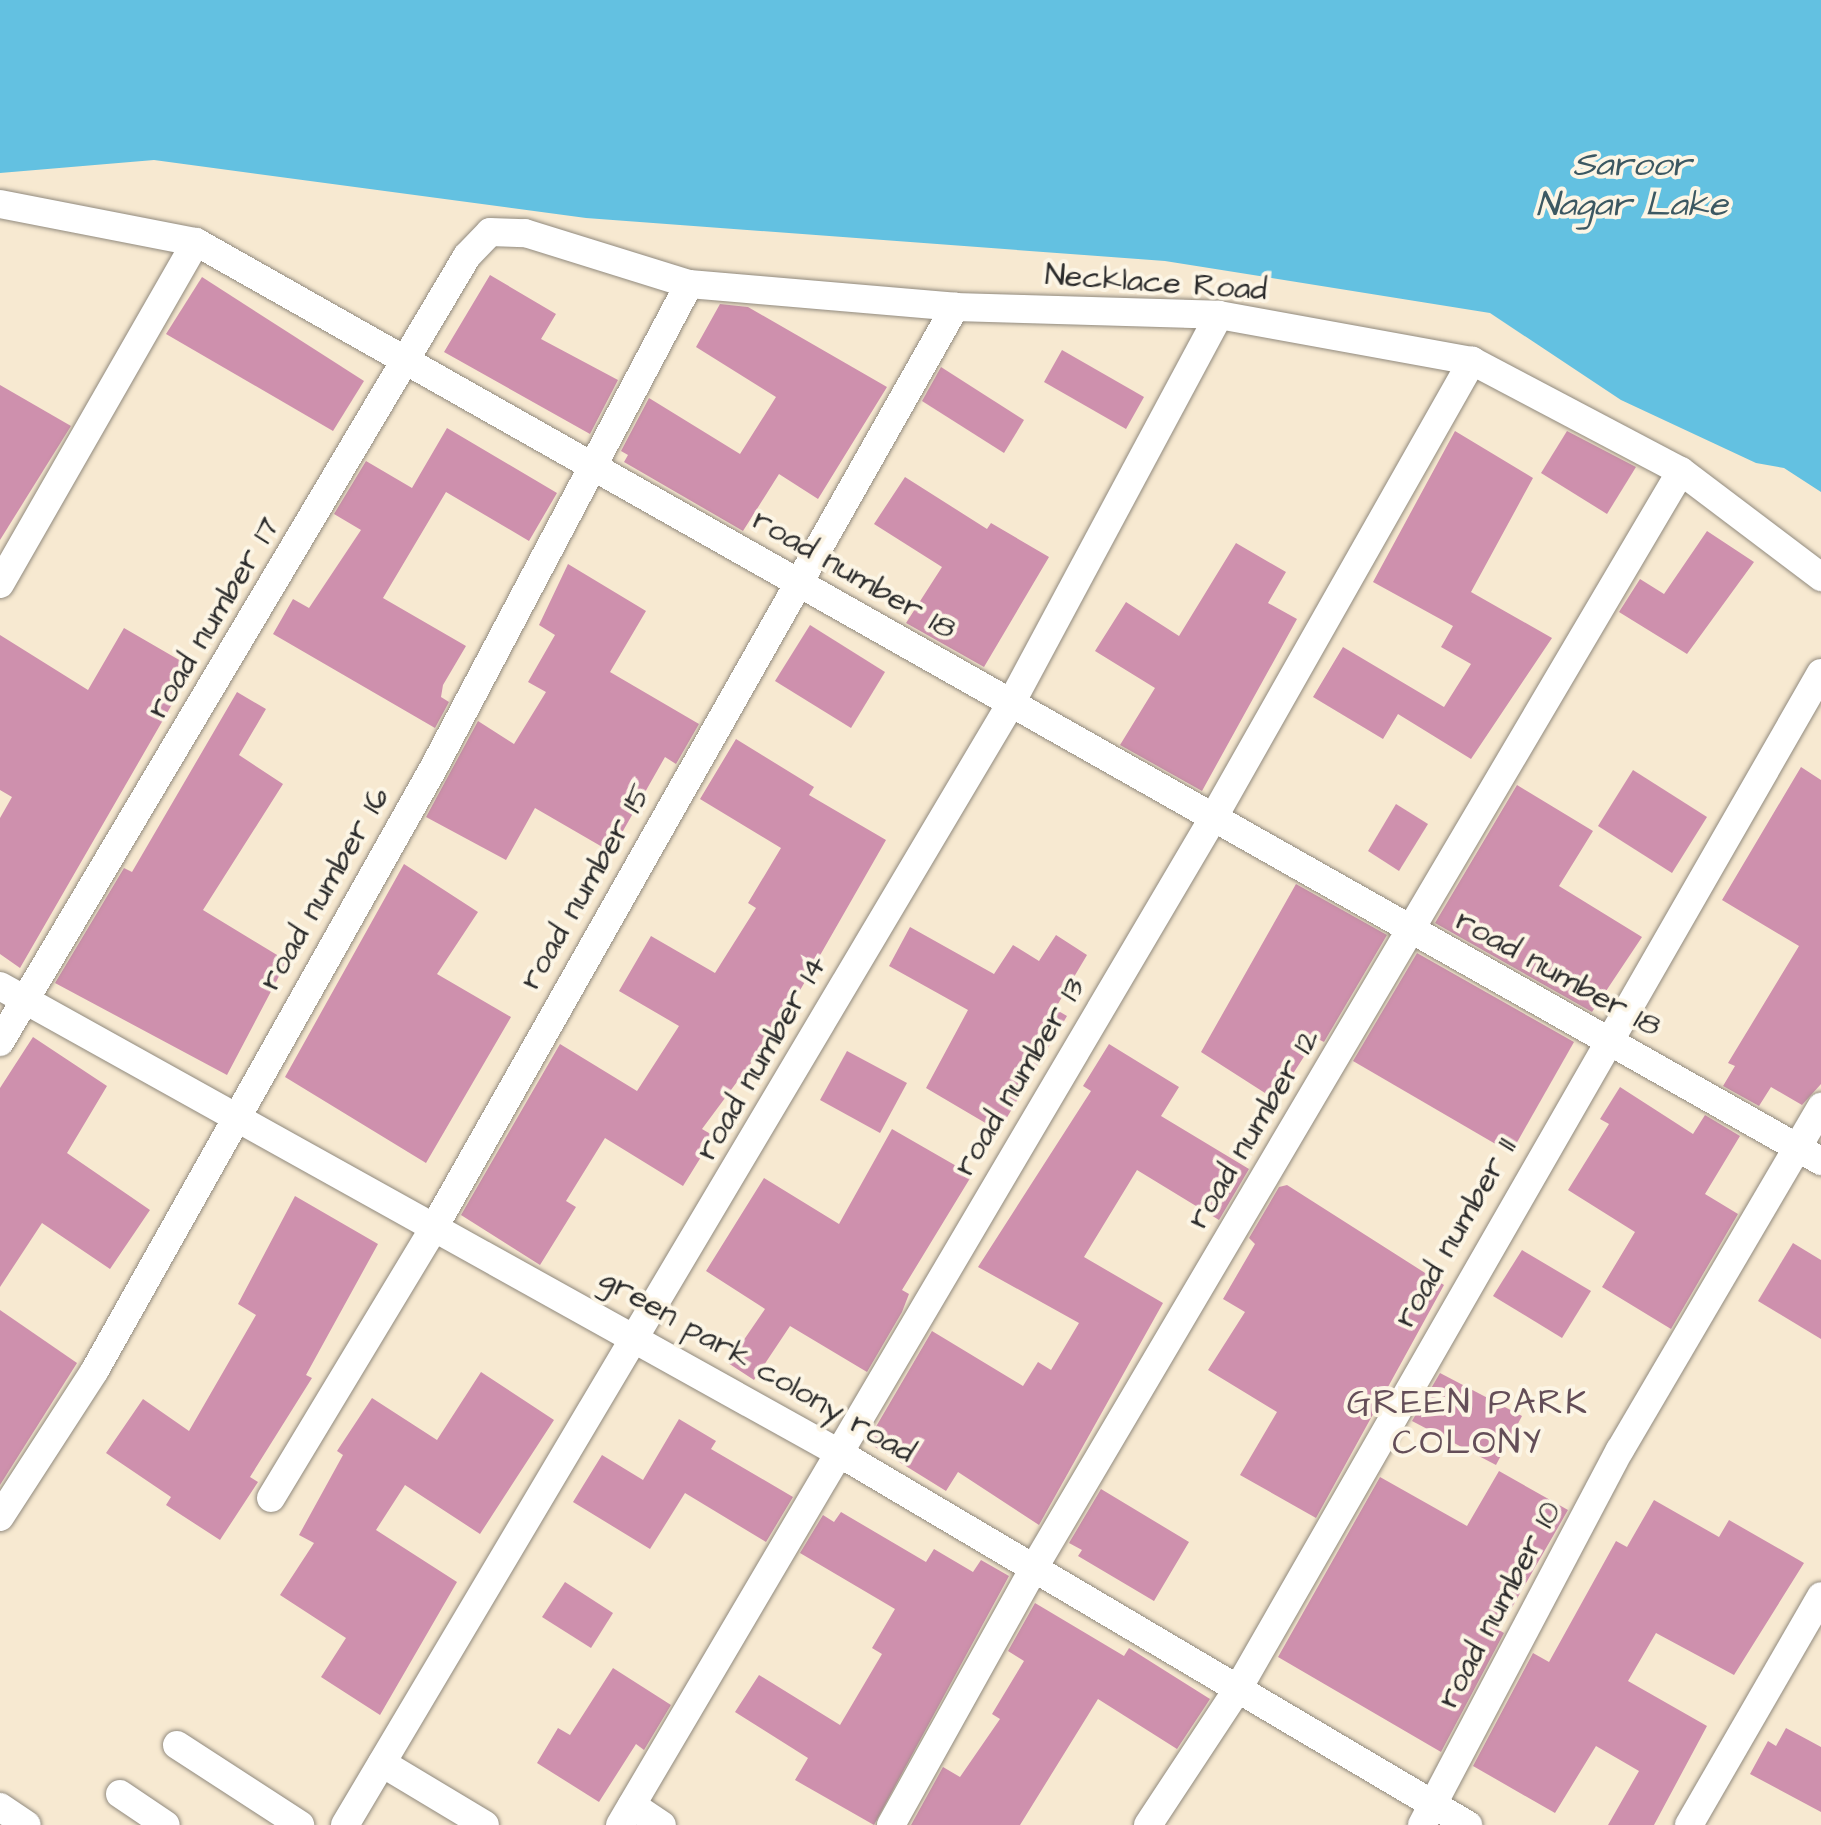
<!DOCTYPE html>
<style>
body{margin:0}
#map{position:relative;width:1821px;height:1825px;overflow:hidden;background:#f7e9d1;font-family:"Architects Daughter",sans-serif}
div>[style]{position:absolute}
.water>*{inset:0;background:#63c1e1}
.building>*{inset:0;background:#ce90ad}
.roads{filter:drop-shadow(0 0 2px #918a7e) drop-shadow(0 0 2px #918a7e)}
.street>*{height:28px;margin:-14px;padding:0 14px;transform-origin:14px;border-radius:14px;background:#fff}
span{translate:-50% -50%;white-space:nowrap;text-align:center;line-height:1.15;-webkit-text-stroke:8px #fcf5e5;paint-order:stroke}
.street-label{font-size:32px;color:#2b2b2b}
.water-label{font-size:35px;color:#3c5862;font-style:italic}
.neighbourhood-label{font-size:35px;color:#644e58;letter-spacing:2.5px}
</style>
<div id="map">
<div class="water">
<div style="clip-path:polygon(0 0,1821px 0,1821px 492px,1784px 468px,1756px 463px,1621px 400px,1490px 313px,1165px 261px,586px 218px,154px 160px,0 173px)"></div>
</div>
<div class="building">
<div style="clip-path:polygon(490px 275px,556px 314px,541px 339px,618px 380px,590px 434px,444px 352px)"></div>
<div style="clip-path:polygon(202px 277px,364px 381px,333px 431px,166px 334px)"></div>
<div style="clip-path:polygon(720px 304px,748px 307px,887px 387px,818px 499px,779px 474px,743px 531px,624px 462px,628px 455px,621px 451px,649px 398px,740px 454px,776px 397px,696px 347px)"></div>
<div style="clip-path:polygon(1062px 350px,1144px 397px,1126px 429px,1044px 382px)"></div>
<div style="clip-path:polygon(941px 367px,1024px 420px,1004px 453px,922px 401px)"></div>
<div style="clip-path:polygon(0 385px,71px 426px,0 540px)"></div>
<div style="clip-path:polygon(447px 428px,557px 493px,529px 541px,446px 492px,383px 598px,466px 646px,443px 685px,441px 697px,449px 702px,435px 728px,273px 634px,293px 599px,309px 608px,361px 530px,334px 514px,366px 461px,412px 488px)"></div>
<div style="clip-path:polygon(1455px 431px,1533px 478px,1471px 592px,1552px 638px,1471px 759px,1398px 714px,1383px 739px,1313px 697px,1343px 647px,1444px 707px,1471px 664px,1441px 647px,1453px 626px,1373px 582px)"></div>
<div style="clip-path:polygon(1567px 431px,1636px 467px,1607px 514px,1541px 473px)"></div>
<div style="clip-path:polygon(905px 477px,987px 529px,991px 523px,1049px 557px,984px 667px,906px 623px,942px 567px,874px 524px)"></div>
<div style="clip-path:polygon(1707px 531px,1754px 562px,1687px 654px,1619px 612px,1640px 579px,1664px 594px)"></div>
<div style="clip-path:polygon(1236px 543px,1286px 572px,1268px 603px,1297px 619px,1202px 791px,1120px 745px,1155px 688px,1095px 651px,1126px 602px,1179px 636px)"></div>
<div style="clip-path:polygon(568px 564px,646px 611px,610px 672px,699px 724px,676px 764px,665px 757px,611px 852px,535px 808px,506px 860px,426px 817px,478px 721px,514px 744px,546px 692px,528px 682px,555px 635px,539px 625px)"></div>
<div style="clip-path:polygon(810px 625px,885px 672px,851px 728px,775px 681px)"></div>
<div style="clip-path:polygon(124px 628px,193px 668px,20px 968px,0 954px,0 818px,12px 797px,0 790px,0 635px,88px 690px)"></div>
<div style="clip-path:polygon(237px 692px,266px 709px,239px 755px,283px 784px,203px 910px,287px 961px,227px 1075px,55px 983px,124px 868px,132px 872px)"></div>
<div style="clip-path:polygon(736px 739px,814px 787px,809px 795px,886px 840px,783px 1020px,702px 1129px,714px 1136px,683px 1186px,605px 1138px,566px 1201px,576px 1207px,540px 1265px,461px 1215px,560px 1044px,637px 1091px,679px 1026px,619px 991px,651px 936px,715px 973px,756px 908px,748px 903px,781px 848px,700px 799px)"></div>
<div style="clip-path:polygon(1801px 767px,1821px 780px,1821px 1084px,1802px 1105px,1771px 1087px,1759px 1106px,1723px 1086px,1735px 1066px,1728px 1063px,1799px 946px,1722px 900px)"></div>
<div style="clip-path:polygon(1633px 770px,1707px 817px,1672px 873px,1598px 826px)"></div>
<div style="clip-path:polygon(1517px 785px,1593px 831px,1559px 886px,1642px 937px,1592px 1012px,1435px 923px)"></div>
<div style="clip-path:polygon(1396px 804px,1428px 824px,1399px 871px,1368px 851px)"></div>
<div style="clip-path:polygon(404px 864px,478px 912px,437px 974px,511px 1017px,426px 1163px,285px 1077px)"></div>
<div style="clip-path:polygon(1296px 884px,1387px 935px,1324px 1042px,1316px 1038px,1276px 1100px,1201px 1052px)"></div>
<div style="clip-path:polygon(910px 927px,994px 974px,1013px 945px,1039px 961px,1056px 935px,1087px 955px,1055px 1009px,1067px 1016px,999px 1131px,926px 1088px,968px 1010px,889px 966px)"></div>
<div style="clip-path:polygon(1417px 953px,1574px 1042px,1511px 1153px,1353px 1061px)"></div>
<div style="clip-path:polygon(33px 1037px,107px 1086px,67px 1153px,150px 1210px,110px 1269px,42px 1223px,0 1287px,0 1088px)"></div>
<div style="clip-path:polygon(1109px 1044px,1179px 1087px,1161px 1116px,1249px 1169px,1219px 1220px,1137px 1170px,1084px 1257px,1163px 1303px,1039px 1525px,958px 1472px,946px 1491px,867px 1442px,932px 1331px,1023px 1386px,1038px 1362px,1051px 1370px,1079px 1323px,978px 1267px,1091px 1091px,1083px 1086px)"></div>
<div style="clip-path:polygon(847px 1051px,907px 1083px,880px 1133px,820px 1100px)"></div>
<div style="clip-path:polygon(1620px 1087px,1693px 1134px,1705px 1115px,1740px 1136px,1705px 1194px,1738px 1214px,1671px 1329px,1602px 1287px,1635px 1232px,1568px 1190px,1609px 1124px,1600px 1119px)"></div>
<div style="clip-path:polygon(892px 1129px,972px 1175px,902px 1290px,909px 1294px,902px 1312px,867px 1372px,790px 1326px,754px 1380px,728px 1363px,765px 1309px,706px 1271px,764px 1178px,839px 1224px)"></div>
<div style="clip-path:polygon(1287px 1185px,1444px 1285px,1316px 1518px,1240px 1475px,1277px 1412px,1208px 1370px,1245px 1312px,1223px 1299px,1255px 1244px,1249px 1238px,1279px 1187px)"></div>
<div style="clip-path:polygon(295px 1196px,378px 1244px,306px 1375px,312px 1378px,250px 1477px,258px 1482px,220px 1540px,166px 1505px,171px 1497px,106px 1453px,143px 1399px,189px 1431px,256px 1315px,238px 1304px)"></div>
<div style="clip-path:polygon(1793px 1243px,1821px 1260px,1821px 1339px,1758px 1301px)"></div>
<div style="clip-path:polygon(1522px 1250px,1591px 1291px,1562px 1338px,1493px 1296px)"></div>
<div style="clip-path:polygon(0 1310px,77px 1363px,0 1485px)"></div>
<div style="clip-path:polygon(481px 1372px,554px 1420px,480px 1534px,405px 1485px,376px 1530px,457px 1582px,380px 1715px,321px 1677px,346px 1638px,280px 1595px,314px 1543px,299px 1535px,343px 1455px,337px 1451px,372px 1398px,437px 1440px)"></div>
<div style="clip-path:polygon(1440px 1373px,1522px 1416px,1496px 1465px,1412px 1421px)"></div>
<div style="clip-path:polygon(679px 1419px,716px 1441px,711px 1449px,793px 1497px,766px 1542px,685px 1493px,650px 1549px,573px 1502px,602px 1455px,643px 1480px)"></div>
<div style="clip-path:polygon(1499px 1471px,1568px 1510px,1499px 1630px,1504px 1633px,1441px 1752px,1278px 1657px,1380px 1477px,1467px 1526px)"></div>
<div style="clip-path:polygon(1101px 1489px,1189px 1542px,1154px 1601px,1078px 1556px,1082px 1550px,1069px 1543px)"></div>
<div style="clip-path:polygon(1654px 1500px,1719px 1537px,1729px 1520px,1804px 1563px,1734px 1675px,1656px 1633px,1628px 1681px,1707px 1726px,1654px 1825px,1608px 1825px,1639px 1771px,1596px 1746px,1555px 1813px,1473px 1766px,1533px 1653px,1549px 1662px,1616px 1541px,1627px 1547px)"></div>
<div style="clip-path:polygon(841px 1512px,926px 1562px,934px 1549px,973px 1572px,981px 1560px,1009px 1576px,874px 1825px,795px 1780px,808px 1758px,735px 1712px,759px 1675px,840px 1725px,882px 1654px,872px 1648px,895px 1609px,800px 1553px,823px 1515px,834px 1522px)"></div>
<div style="clip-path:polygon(565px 1582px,613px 1613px,591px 1648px,542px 1617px)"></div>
<div style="clip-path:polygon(1035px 1603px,1124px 1656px,1129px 1648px,1210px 1699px,1177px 1749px,1098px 1699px,1020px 1825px,911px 1825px,943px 1767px,960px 1777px,1000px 1719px,992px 1714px,1024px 1661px,1008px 1651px)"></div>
<div style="clip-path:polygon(613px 1668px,671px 1705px,644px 1750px,636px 1744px,599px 1802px,537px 1763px,558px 1728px,570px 1735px)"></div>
<div style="clip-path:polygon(1786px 1728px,1821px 1747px,1821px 1812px,1750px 1774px,1768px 1741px,1776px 1746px)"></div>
</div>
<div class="roads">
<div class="street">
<div style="left:0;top:204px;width:200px;rotate:11deg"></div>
<div style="left:0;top:584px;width:394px;rotate:-60.2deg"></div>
<div style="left:196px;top:242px;width:1867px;rotate:29.49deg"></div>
<div style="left:0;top:986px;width:960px;rotate:29.1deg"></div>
<div style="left:839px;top:1453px;width:731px;rotate:30.6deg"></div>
<div style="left:0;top:1042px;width:914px;rotate:-59.28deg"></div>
<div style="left:467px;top:256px;width:33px;rotate:-46deg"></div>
<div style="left:490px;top:232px;width:35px;rotate:2deg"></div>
<div style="left:525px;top:233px;width:172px;rotate:17.3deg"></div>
<div style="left:689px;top:284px;width:267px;rotate:4.9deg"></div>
<div style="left:955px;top:307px;width:264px;rotate:1.7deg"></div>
<div style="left:1219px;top:315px;width:257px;rotate:10.3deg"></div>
<div style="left:1472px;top:361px;width:236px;rotate:27.8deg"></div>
<div style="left:1681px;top:471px;width:176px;rotate:37.1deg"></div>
<div style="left:271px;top:1498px;width:320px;rotate:-58.9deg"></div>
<div style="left:436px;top:1224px;width:1054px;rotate:-60.49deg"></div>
<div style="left:0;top:1517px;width:175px;rotate:-57.1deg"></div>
<div style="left:95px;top:1370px;width:690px;rotate:-60.65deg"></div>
<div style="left:433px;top:769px;width:548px;rotate:-62.17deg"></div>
<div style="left:177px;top:1745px;width:147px;rotate:33deg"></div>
<div style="left:382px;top:1763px;width:120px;rotate:31deg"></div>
<div style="left:120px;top:1794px;width:55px;rotate:34deg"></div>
<div style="left:632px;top:1805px;width:36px;rotate:34deg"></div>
<div style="left:0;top:1807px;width:32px;rotate:34deg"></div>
<div style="left:345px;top:1825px;width:1303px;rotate:-59.3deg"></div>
<div style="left:1010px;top:705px;width:442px;rotate:-61.8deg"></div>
<div style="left:620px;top:1825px;width:1166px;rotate:-59.5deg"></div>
<div style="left:1212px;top:820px;width:528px;rotate:-60.47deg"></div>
<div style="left:891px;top:1825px;width:296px;rotate:-60.9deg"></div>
<div style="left:1035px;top:1566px;width:1271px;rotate:-59.46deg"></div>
<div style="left:1148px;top:1825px;width:165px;rotate:-56.6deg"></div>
<div style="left:1239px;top:1687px;width:1169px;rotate:-60.15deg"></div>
<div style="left:1422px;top:1825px;width:424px;rotate:-62.2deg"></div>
<div style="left:1620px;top:1450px;width:398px;rotate:-59.6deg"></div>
<div style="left:1689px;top:1825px;width:264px;rotate:-60deg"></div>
</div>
</div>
<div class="street-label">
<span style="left:1156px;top:283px;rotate:4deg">Necklace Road</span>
<span style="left:854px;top:575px;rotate:30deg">road number 18</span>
<span style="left:214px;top:618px;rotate:-59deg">road number 17</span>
<span style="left:586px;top:887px;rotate:-60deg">road number 15</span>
<span style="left:325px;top:889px;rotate:-60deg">road number 16</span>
<span style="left:1558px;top:974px;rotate:29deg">road number 18</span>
<span style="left:762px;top:1058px;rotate:-60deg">road number 14</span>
<span style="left:1020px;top:1077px;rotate:-59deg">road number 13</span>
<span style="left:1254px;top:1129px;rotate:-59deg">road number 12</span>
<span style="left:1456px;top:1233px;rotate:-60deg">road number 11</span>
<span style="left:757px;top:1366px;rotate:30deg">green park colony road</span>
<span style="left:1500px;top:1605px;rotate:-62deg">road number 10</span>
</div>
<div class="water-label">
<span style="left:1632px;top:185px">Saroor<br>Nagar Lake</span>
</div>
<div class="neighbourhood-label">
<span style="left:1468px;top:1423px">GREEN PARK<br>COLONY</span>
</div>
</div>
